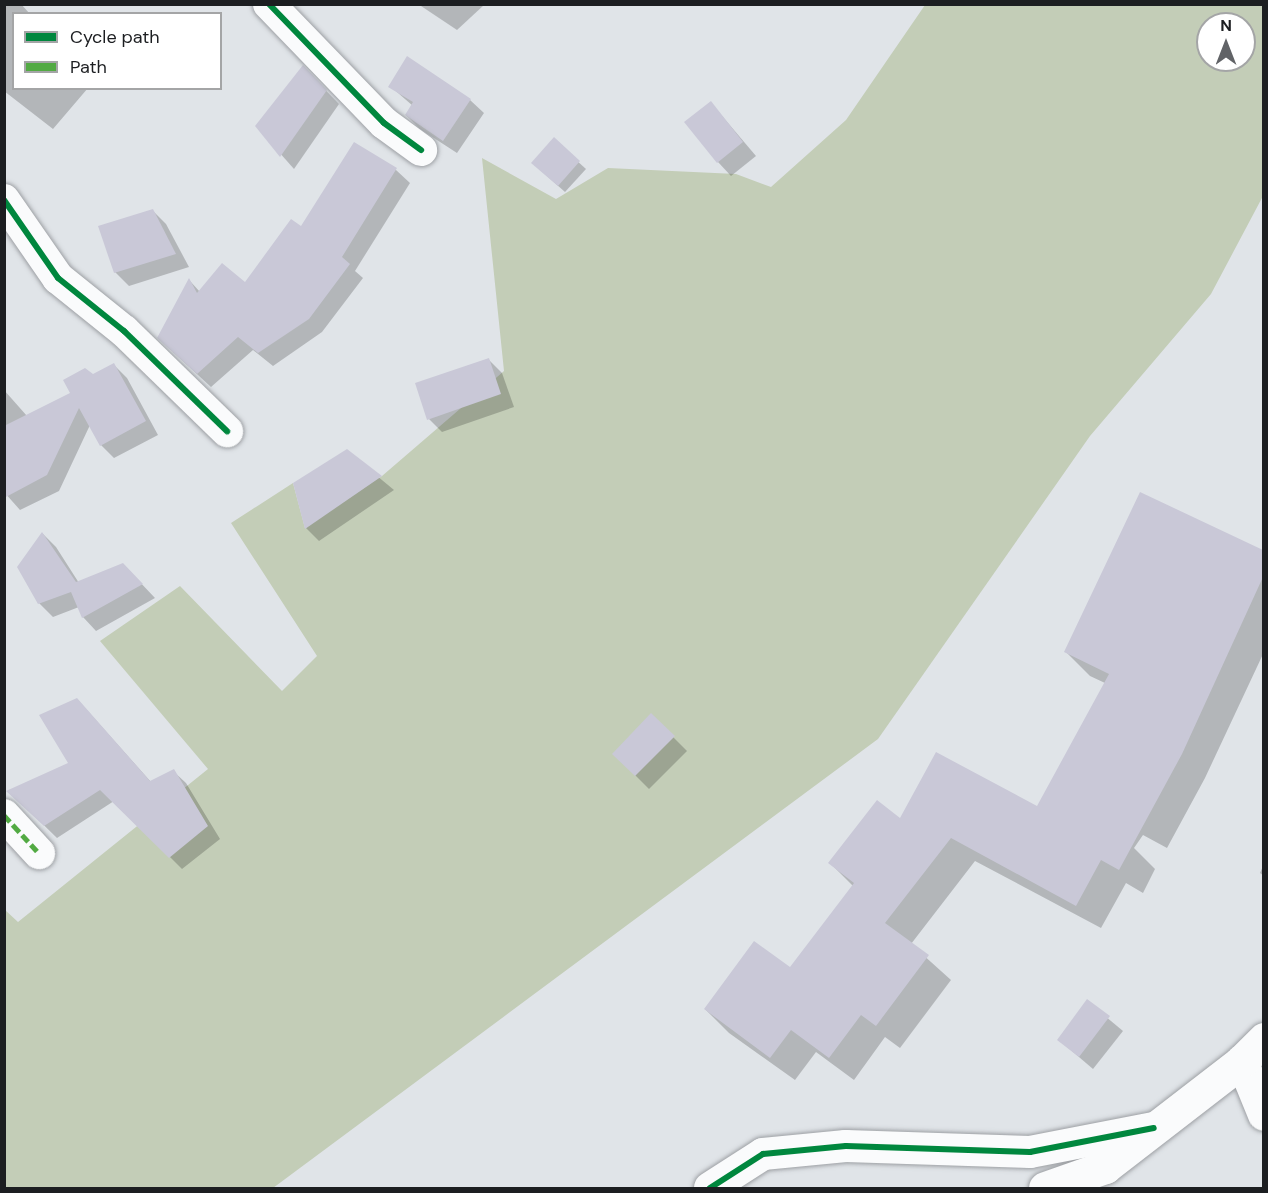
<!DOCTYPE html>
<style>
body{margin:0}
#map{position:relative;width:1268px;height:1193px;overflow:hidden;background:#e0e4e8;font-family:"DM Sans",sans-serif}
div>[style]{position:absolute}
.green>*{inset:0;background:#c3cdb7}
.shadow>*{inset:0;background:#0003}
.building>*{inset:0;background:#c9c8d7}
.roads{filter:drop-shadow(0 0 2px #9da0a4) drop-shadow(0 0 2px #9da0a4)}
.street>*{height:32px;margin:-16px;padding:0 16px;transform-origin:16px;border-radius:16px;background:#fafbfc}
.secondary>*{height:33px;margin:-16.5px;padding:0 16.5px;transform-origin:16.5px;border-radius:16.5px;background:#fafbfc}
.quiet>*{height:4.5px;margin-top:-2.25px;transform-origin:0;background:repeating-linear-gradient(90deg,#52aa43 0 9px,transparent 0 13.5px)}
.cycleway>*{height:6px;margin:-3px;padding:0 3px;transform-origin:3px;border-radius:3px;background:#00873e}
span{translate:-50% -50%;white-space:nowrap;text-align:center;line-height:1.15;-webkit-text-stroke:5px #fff;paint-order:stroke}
.frame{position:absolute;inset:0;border:6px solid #1c1e21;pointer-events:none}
.legend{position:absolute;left:12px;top:12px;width:210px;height:78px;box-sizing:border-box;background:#fff;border:2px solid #a4a5a6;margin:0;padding:8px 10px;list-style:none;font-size:18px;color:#1c1e21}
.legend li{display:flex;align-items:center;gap:12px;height:30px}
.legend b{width:30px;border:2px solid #a4a5a6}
.north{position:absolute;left:1196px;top:12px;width:60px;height:60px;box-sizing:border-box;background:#fff;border:2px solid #a4a5a6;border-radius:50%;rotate:0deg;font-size:16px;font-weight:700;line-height:24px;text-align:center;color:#1c1e21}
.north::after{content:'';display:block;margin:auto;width:21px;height:27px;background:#616367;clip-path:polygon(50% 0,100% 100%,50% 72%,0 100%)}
</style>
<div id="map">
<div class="green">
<div style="clip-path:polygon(evenodd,925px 5px,1263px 5px,1263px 196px,1211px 294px,1090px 436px,878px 739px,273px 1188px,5px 1188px,4px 909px,18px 922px,208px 769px,100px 641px,180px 586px,282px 691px,317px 656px,231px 523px,293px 483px,305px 528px,382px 476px,504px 371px,482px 158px,556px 199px,608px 168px,736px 174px,771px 187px,846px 120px,925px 5px,1208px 24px,1244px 24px,1244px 60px,1208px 60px,1208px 24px)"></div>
</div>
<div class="shadow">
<div style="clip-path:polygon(4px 4px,21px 4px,30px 14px,14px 14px,14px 88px,88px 88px,53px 129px,4px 91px)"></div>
<div style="clip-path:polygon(418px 4px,484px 4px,484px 5px,457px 30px)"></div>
<div style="clip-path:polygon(303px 67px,339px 104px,294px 169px,256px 126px)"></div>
<div style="clip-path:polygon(390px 86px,470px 100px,484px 113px,457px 153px,420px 129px,406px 115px,413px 106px)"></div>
<div style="clip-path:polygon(711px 103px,756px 156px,731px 176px,718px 162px)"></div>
<div style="clip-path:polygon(554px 140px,586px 169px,565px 192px,539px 169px)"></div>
<div style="clip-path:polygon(354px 144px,396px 170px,410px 183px,355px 271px,363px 278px,322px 332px,273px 366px,253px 350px,211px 387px,173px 352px,190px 281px,200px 292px,245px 284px,301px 229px)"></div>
<div style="clip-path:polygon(153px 211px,166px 224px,189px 267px,129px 286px,115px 272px)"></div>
<div style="clip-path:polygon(488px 359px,502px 373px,514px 407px,442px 432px,429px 419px)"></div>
<div style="clip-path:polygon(114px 365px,127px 378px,158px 435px,114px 458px,101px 445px,90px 425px,59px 491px,20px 510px,4px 492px,4px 390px,27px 416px,72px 393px,92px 376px)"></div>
<div style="clip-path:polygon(347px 451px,394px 490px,319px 541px,306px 528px)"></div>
<div style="clip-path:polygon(1141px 494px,1264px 552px,1264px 652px,1205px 778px,1167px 848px,1143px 835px,1134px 848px,1155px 869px,1143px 893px,1126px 883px,1101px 928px,975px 861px,911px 944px,951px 980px,900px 1048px,885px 1037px,854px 1080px,816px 1052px,795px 1080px,729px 1033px,705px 1009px,791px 969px,853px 886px,830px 863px,901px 820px,1038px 808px,1105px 683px,1090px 676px,1066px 652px)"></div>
<div style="clip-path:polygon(43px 534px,56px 547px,79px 583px,137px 579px,155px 598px,96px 631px,83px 617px,79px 607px,53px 617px,39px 603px)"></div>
<div style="clip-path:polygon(77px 699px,151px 782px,173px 771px,186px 783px,220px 839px,182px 869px,114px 801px,57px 838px,9px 791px,70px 764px)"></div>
<div style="clip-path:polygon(651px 715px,687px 751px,649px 789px,614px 754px)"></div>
<div style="clip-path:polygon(1264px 864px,1264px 876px,1260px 873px)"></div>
<div style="clip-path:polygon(1087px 1001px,1123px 1031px,1093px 1069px,1059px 1040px)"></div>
</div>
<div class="building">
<div style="clip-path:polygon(407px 56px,471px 99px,443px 141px,405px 115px,413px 102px,388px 87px)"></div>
<div style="clip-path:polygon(303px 65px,327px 90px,280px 157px,255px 126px)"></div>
<div style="clip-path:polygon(711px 101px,743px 142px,717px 163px,684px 122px)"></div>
<div style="clip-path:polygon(554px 137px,580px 161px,558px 186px,531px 163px)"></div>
<div style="clip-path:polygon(354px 142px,397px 168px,342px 257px,350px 264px,309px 319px,258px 353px,238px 337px,197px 374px,157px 338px,189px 278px,197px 293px,222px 263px,245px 282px,291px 219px,301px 226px)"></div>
<div style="clip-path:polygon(153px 209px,176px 254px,114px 273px,98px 226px)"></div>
<div style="clip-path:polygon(489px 358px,501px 394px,427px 420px,415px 383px)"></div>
<div style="clip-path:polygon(114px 363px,146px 421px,100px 446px,79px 408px,47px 475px,4px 498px,4px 426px,70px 393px,63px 380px,85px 368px,93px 374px)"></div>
<div style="clip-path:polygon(347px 449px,382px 476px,305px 529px,293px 483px)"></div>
<div style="clip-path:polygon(1140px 492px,1263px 550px,1263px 577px,1182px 754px,1119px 870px,1101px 860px,1076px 906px,951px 838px,885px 923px,929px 955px,876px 1026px,861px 1015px,829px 1058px,791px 1030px,770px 1058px,704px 1009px,754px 941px,790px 967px,854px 883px,828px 863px,877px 800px,900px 818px,936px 752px,1037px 806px,1109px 674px,1064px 652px)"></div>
<div style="clip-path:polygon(42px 532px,76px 582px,123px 563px,143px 584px,82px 618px,71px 592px,38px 604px,17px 567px)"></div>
<div style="clip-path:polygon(77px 698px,150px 781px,174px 769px,208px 826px,169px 858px,100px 790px,44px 826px,6px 791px,68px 763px,39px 715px)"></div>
<div style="clip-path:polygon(651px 713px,675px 736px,635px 776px,612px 754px)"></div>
<div style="clip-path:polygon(1087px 999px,1110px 1016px,1079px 1057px,1057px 1040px)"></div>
</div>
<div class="roads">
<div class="street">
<div style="left:269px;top:4px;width:165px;rotate:46deg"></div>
<div style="left:384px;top:123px;width:46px;rotate:36.1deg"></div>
<div style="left:4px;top:200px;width:95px;rotate:55.3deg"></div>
<div style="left:58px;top:278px;width:85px;rotate:38.8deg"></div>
<div style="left:124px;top:331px;width:144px;rotate:44.2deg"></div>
<div style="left:4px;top:815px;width:52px;rotate:47.4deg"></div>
<div style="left:1242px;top:1061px;width:58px;rotate:67.8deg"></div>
<div style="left:710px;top:1188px;width:63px;rotate:-32.7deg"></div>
<div style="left:763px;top:1154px;width:83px;rotate:-5.5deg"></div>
<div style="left:846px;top:1146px;width:184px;rotate:1.9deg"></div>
<div style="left:1030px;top:1152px;width:126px;rotate:-11deg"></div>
</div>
<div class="secondary">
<div style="left:1045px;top:1188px;width:64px;rotate:-19.3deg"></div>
<div style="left:1105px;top:1167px;width:173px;rotate:-37.7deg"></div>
<div style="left:1242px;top:1061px;width:31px;rotate:-45deg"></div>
</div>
</div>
<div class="quiet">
<div style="left:4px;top:815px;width:52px;rotate:47.4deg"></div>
</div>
<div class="cycleway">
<div style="left:269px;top:4px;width:165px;rotate:46deg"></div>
<div style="left:384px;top:123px;width:46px;rotate:36.1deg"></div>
<div style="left:4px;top:200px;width:95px;rotate:55.3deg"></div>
<div style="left:58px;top:278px;width:85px;rotate:38.8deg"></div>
<div style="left:124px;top:331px;width:144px;rotate:44.2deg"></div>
<div style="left:710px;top:1188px;width:63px;rotate:-32.7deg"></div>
<div style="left:763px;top:1154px;width:83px;rotate:-5.5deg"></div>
<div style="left:846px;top:1146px;width:184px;rotate:1.9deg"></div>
<div style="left:1030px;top:1152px;width:126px;rotate:-11deg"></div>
</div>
<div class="frame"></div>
<ul class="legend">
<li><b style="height:8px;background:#00873e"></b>Cycle path</li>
<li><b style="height:8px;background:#52aa43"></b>Path</li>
</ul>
<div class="north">N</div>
</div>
